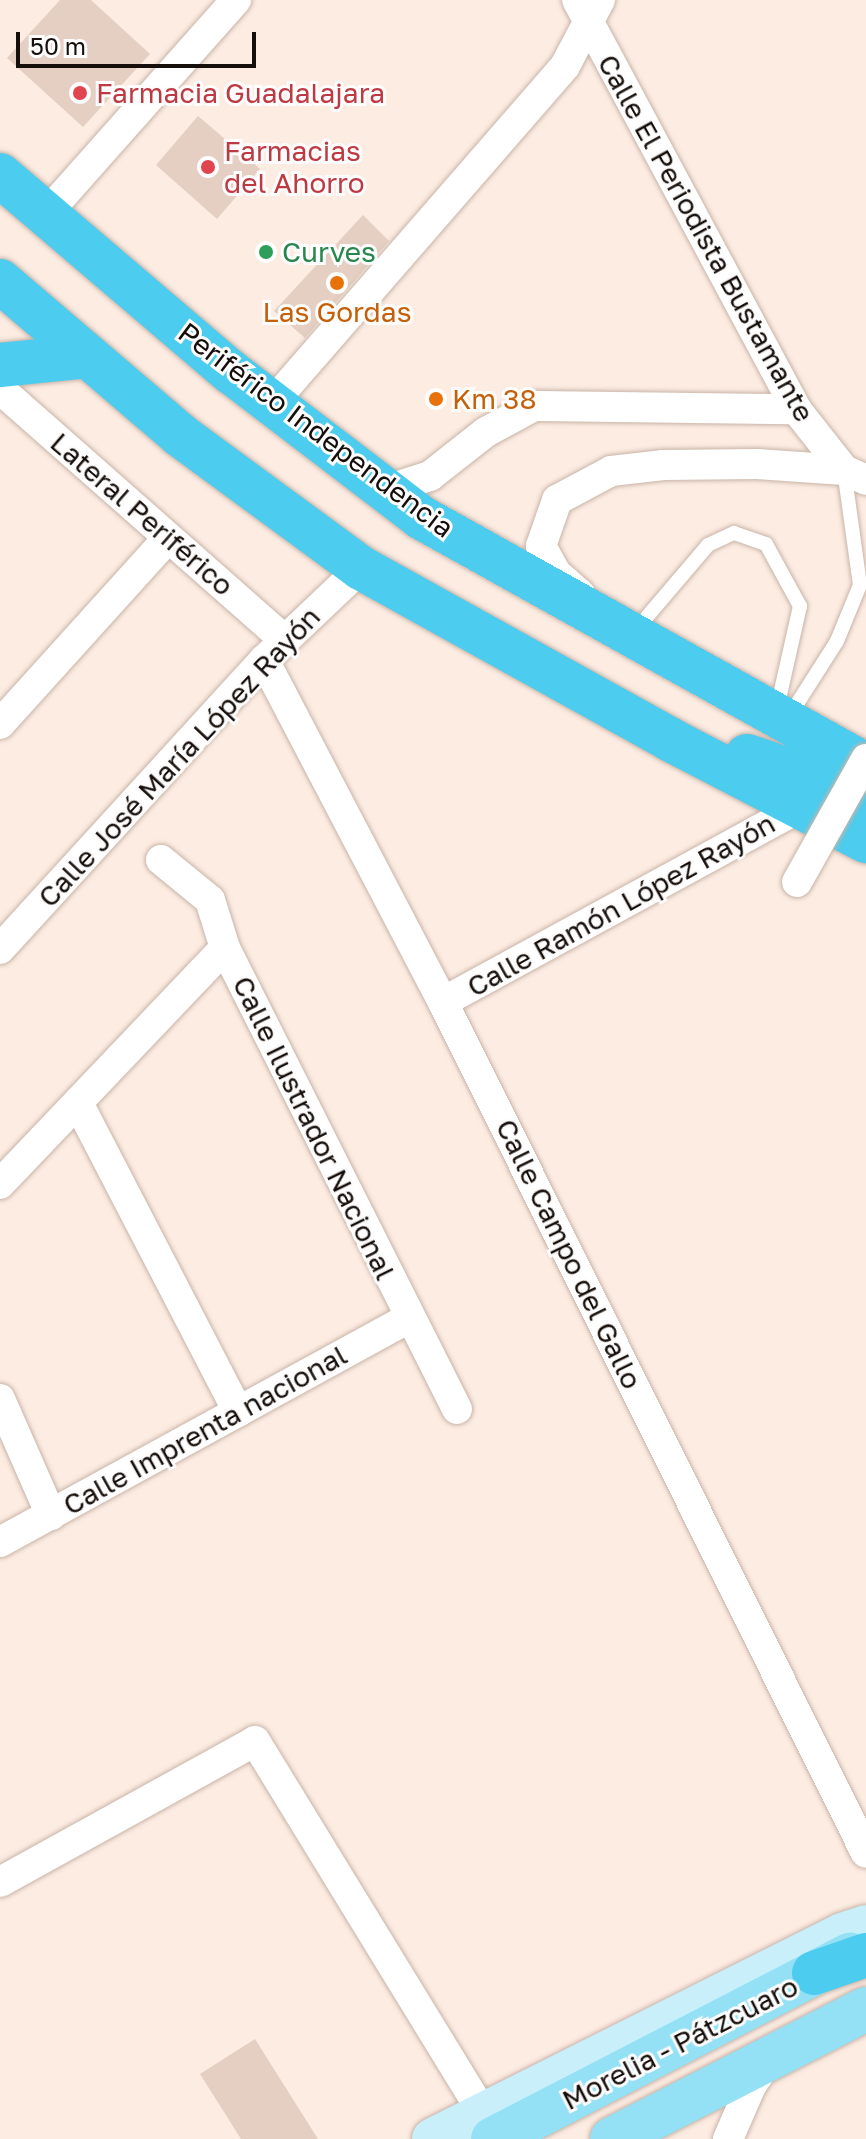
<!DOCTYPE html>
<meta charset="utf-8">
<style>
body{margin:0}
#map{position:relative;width:866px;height:2139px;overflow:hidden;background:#fdece2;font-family:"Golos Text",sans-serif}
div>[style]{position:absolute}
.building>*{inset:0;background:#e4cfc2}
.roads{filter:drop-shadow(0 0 2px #c8b4a8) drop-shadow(0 0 2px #c8b4a8)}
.lane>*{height:14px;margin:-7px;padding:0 7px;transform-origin:7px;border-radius:7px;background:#fff}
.street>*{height:30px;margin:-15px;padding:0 15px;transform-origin:15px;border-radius:15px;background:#fff}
.secondary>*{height:42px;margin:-21px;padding:0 21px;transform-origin:21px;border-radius:21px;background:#c9f0fa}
.primary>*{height:44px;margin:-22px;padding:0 22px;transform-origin:22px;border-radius:22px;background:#94e0f5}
.highway>*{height:44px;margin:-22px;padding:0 22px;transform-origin:22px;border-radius:22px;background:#4cccee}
.bridges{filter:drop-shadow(0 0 2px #c8b4a8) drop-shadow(0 0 2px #c8b4a8)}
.street-bridge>*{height:30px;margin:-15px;padding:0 15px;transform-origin:15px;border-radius:15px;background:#fff}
.dots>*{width:22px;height:22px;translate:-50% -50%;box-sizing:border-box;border:4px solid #fdfdfd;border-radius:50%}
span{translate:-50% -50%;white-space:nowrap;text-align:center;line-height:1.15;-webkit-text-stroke:6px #fdfdfd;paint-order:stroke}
.health-label{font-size:28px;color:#be3a42}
.left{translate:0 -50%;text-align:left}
.street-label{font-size:28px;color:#150e0a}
.leisure-label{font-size:28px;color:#27864d}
.food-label{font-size:28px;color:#c56008}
.scale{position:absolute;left:16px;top:32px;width:240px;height:36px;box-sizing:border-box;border:4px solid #150e0a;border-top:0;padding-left:10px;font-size:24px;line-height:28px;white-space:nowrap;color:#150e0a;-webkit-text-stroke:6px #fdfdfd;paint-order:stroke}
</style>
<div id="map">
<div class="building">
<div style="clip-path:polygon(60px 0,91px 0,150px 54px,83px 127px,7px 58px)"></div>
<div style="clip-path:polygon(198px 116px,260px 169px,217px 219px,156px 165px)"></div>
<div style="clip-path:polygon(363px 215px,389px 241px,305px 338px,274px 311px)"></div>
<div style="clip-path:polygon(255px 2039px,318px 2139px,241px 2139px,200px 2074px)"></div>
</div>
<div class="roads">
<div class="lane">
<div style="left:634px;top:632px;width:114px;rotate:-49.6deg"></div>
<div style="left:708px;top:545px;width:29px;rotate:-25deg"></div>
<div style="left:734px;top:533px;width:34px;rotate:19deg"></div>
<div style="left:766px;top:544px;width:71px;rotate:61.3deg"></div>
<div style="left:800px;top:606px;width:105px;rotate:102.7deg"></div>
<div style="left:788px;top:718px;width:91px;rotate:-57.5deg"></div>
<div style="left:837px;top:641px;width:61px;rotate:-67.7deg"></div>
<div style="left:860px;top:585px;width:116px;rotate:-97.9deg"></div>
</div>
<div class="street">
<div style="left:577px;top:0;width:464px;rotate:61.8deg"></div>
<div style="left:796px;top:409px;width:78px;rotate:51.8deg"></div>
<div style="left:47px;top:213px;width:285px;rotate:-48.4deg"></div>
<div style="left:0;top:389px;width:378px;rotate:41.4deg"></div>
<div style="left:273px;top:402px;width:445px;rotate:-49deg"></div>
<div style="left:565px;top:66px;width:75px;rotate:-62.1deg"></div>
<div style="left:386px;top:490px;width:46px;rotate:-17.7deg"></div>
<div style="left:430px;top:476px;width:71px;rotate:-38.2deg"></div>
<div style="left:486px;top:432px;width:55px;rotate:-28.4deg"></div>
<div style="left:534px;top:406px;width:262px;rotate:0.7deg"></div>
<div style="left:580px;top:594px;width:32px;rotate:-139deg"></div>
<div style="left:556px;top:573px;width:31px;rotate:-119deg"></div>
<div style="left:541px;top:546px;width:49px;rotate:-70.8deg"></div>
<div style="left:557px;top:500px;width:61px;rotate:-28.2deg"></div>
<div style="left:611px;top:471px;width:53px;rotate:-6.5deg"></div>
<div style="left:664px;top:465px;width:93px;rotate:-0.6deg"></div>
<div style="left:757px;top:464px;width:87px;rotate:3.9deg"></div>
<div style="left:844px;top:470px;width:24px;rotate:24deg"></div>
<div style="left:264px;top:660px;width:386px;rotate:62.4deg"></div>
<div style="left:443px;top:1002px;width:950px;rotate:63.57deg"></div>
<div style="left:0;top:724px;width:249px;rotate:-47.9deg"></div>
<div style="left:161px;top:860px;width:63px;rotate:39.2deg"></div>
<div style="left:210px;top:900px;width:50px;rotate:72.6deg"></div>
<div style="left:225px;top:948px;width:516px;rotate:63.29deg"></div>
<div style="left:0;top:949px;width:391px;rotate:-47.6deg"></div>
<div style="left:264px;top:660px;width:134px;rotate:-43.5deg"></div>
<div style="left:443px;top:1002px;width:407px;rotate:-28.6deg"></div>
<div style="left:78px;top:1103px;width:348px;rotate:62.6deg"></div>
<div style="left:0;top:1184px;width:326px;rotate:-46.4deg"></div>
<div style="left:0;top:1399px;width:127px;rotate:66.3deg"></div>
<div style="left:0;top:1542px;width:466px;rotate:-28.7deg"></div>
<div style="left:0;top:1882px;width:291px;rotate:-28.9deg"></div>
<div style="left:255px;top:1741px;width:454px;rotate:58.5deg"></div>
<div style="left:728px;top:2139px;width:58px;rotate:-66.5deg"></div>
<div style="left:751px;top:2086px;width:32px;rotate:-56deg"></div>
</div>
<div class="secondary">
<div style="left:433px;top:2139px;width:457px;rotate:-26.6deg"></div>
<div style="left:842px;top:1934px;width:25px;rotate:-18deg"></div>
</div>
<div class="primary">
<div style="left:493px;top:2139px;width:402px;rotate:-27.3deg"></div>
<div style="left:612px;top:2139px;width:285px;rotate:-27.1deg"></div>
</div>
<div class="highway">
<div style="left:0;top:175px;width:304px;rotate:40.5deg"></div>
<div style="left:231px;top:372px;width:240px;rotate:37.4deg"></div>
<div style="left:422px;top:518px;width:508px;rotate:29.09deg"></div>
<div style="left:0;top:281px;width:237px;rotate:40.5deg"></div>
<div style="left:180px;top:435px;width:225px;rotate:36.3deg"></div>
<div style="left:361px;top:568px;width:355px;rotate:29deg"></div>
<div style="left:671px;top:740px;width:220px;rotate:27.4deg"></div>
<div style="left:0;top:365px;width:88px;rotate:-5.8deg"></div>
<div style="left:747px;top:756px;width:82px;rotate:18.4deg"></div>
<div style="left:825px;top:782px;width:46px;rotate:27.1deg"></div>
<div style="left:814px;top:1973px;width:55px;rotate:-19.1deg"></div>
</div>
</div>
<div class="bridges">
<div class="street-bridge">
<div style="left:797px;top:882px;width:141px;rotate:-60.7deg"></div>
</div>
</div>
<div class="dots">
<div style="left:80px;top:93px;background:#e0444e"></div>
<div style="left:208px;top:167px;background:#e0444e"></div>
<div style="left:266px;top:252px;background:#2e9e5b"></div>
<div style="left:337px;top:283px;background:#e8710a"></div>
<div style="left:436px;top:399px;background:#e8710a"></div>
</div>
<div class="health-label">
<span class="left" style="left:96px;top:93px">Farmacia Guadalajara</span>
<span class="left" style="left:224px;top:167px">Farmacias<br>del Ahorro</span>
</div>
<div class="street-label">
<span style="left:706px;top:238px;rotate:61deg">Calle El Periodista Bustamante</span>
<span style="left:316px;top:430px;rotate:37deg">Periférico Independencia</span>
<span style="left:142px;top:514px;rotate:41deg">Lateral Periférico</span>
<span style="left:179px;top:757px;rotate:-47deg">Calle José María López Rayón</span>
<span style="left:621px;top:905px;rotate:-29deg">Calle Ramón López Rayón</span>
<span style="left:314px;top:1128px;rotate:64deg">Calle Ilustrador Nacional</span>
<span style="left:569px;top:1254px;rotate:64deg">Calle Campo del Gallo</span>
<span style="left:205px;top:1430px;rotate:-29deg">Calle Imprenta nacional</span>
<span style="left:680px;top:2043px;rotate:-27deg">Morelia - Pátzcuaro</span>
</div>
<div class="leisure-label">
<span class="left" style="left:282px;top:252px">Curves</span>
</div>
<div class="food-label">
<span style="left:337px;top:312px">Las Gordas</span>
<span class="left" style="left:452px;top:399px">Km 38</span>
</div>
<div class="scale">50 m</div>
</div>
